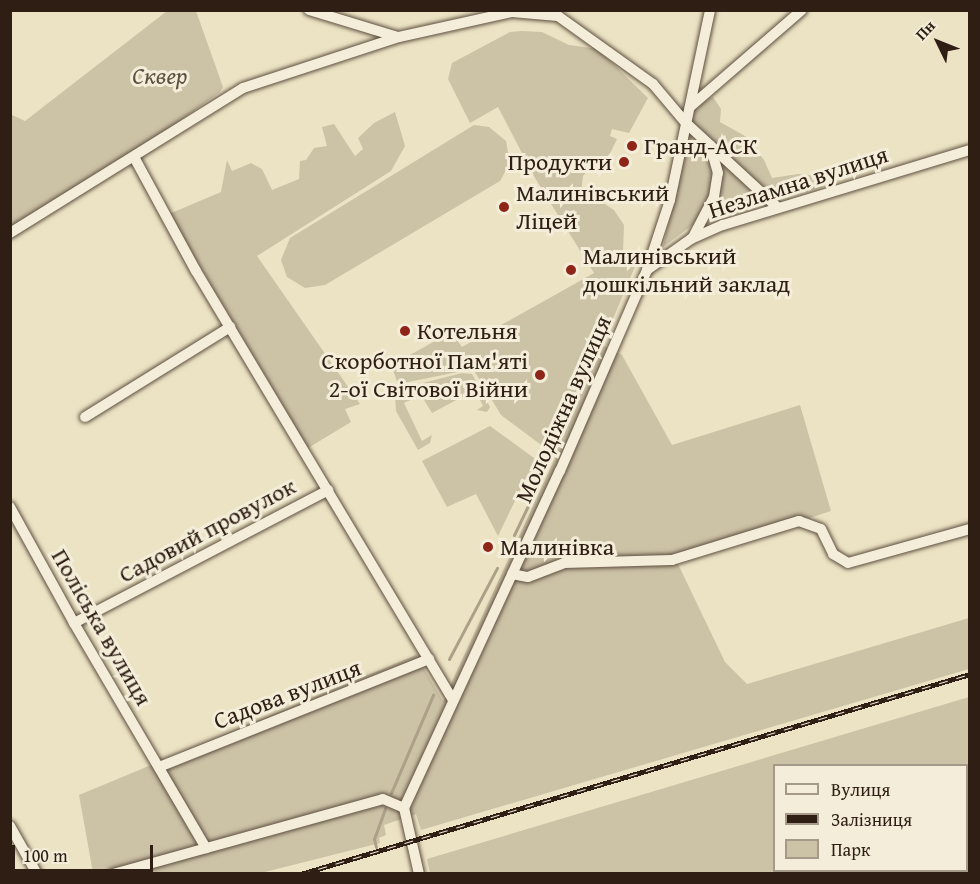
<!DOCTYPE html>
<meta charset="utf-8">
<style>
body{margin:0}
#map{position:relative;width:980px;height:884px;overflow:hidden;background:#ece3c4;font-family:"Gentium Book Plus",serif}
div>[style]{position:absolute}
.green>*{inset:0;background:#ccc2a6}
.stream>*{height:3px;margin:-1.5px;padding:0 1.5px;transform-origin:1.5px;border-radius:1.5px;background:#aca088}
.roads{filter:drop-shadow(0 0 2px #5e4f40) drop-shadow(0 0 2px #5e4f40)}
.minor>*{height:10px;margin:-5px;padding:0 5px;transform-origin:5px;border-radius:5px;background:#f3edd9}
.rail>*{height:5px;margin-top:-2.5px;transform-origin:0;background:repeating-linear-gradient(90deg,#f3edd9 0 9px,#2f1e14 0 18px);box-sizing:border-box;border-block:2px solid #2f1e14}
.dots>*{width:16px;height:16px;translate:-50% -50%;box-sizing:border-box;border:3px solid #f3edd9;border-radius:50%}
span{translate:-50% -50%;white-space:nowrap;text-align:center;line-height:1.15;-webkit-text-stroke:6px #f3edd9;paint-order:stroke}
.park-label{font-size:24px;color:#5e4f40;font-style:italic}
.poi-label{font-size:24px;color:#2f1e14}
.left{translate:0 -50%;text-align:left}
.right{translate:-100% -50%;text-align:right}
.street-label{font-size:24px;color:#2f1e14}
.frame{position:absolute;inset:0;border:12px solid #2f1e14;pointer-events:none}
.legend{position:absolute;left:773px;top:764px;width:195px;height:108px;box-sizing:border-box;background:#f3edd9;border:2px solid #a59a8a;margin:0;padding:8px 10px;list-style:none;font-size:18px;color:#2f1e14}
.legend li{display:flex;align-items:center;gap:12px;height:30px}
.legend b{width:30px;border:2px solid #a59a8a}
.north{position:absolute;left:908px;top:12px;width:60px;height:60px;-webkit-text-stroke:4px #f3edd9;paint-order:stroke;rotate:313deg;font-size:16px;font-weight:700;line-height:24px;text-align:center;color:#2f1e14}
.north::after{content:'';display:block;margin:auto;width:21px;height:27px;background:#2f1e14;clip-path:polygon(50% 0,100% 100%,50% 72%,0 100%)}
.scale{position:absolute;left:12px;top:845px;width:141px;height:27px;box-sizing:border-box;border:3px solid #2f1e14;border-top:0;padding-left:8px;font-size:18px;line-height:21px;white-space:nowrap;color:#2f1e14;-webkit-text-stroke:4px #f3edd9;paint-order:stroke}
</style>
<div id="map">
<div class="green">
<div style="clip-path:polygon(167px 11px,196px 11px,223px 87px,220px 92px,135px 153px,11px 229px,10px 114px,25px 121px)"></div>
<div style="clip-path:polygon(522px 31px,542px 32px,569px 45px,598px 49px,648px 98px,629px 133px,612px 129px,610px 136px,617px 139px,606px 162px,615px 171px,593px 164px,583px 176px,581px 194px,591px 195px,614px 210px,624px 225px,623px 252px,636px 264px,602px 345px,622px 355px,672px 445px,800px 405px,831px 511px,677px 562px,725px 662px,747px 684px,969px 618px,969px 669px,421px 830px,416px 814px,384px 825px,386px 835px,379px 838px,380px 843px,261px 873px,93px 873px,79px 795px,416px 655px,443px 701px,556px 456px,501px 415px,473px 369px,398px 384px,389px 359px,401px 360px,451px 332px,462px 347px,594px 273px,535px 178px,498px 107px,470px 123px,448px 79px,452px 63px,510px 32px)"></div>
<div style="clip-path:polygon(713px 97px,721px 109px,720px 122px,745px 136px,764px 160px,772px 178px,798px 174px,820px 176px,823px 187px,698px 221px,663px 247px,696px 104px)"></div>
<div style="clip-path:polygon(395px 112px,405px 146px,391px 171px,257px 256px,360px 404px,345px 409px,351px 422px,308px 448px,169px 214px,221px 192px,227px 160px,232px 171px,251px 163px,262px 169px,272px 190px,299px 179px,300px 161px,306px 160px,314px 148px,327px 146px,322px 127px,334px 124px,355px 156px,363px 149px,358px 138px,374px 123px)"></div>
<div style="clip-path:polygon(474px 125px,489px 127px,506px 141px,510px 163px,500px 181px,325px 285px,305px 288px,287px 277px,281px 260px,290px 238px)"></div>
<div style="clip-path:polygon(462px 373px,472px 374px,490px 407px,487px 412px,477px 410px,483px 406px,475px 390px,432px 413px,421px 395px,404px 403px,422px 441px,432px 435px,430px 443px,418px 450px,396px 411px,395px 394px,399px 389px)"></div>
<div style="clip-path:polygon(490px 426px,545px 466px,539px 479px,526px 478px,498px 536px,476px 494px,447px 507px,422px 461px)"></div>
<div style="clip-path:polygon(969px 697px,969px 873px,961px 871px,966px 870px,966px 766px,774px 766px,777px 871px,764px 873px,430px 873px,427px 859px)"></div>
</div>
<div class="stream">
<div style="left:514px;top:535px;width:47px;rotate:-64.5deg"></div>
<div style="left:449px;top:659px;width:103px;rotate:-62.2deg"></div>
<div style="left:391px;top:793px;width:107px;rotate:-66.8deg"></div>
<div style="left:376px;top:847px;width:8px;rotate:-104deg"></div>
<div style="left:374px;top:839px;width:33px;rotate:-70deg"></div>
</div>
<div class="roads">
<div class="minor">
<div style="left:309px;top:10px;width:93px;rotate:16.9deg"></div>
<div style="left:690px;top:107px;width:148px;rotate:-40.9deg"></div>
<div style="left:134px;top:157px;width:130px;rotate:61.5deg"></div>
<div style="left:196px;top:271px;width:500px;rotate:59.08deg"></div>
<div style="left:10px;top:233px;width:274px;rotate:-31.9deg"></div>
<div style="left:243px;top:88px;width:164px;rotate:-18.1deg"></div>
<div style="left:399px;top:37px;width:116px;rotate:-12.5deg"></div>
<div style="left:512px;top:12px;width:46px;rotate:5deg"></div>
<div style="left:558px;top:16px;width:117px;rotate:35.6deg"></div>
<div style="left:653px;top:84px;width:51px;rotate:49.8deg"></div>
<div style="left:686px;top:123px;width:125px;rotate:42.7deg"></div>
<div style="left:693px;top:237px;width:45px;rotate:-62.3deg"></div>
<div style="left:714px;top:197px;width:24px;rotate:-81deg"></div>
<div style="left:718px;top:173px;width:29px;rotate:-106deg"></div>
<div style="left:647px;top:270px;width:54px;rotate:-35.2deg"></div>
<div style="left:691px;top:239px;width:35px;rotate:-24deg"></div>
<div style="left:723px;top:225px;width:258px;rotate:-16.9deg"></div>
<div style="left:85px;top:417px;width:171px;rotate:-31.8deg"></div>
<div style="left:10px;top:507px;width:132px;rotate:61.1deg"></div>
<div style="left:74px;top:623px;width:261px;rotate:59.6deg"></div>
<div style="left:512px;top:574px;width:16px;rotate:11deg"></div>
<div style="left:528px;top:577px;width:39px;rotate:-21deg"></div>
<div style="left:564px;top:563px;width:108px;rotate:-1.6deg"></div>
<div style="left:672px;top:560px;width:133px;rotate:-17.1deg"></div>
<div style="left:799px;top:521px;width:23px;rotate:20deg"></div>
<div style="left:821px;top:529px;width:28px;rotate:64deg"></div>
<div style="left:833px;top:554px;width:17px;rotate:31deg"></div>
<div style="left:848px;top:563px;width:127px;rotate:-15.6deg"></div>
<div style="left:74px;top:623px;width:287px;rotate:-27.6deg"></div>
<div style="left:159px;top:767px;width:291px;rotate:-21.8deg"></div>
<div style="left:10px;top:826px;width:55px;rotate:60.6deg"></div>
<div style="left:113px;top:874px;width:280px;rotate:-15.5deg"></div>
<div style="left:383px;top:799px;width:23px;rotate:23deg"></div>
<div style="left:419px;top:874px;width:68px;rotate:-102.8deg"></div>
<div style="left:404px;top:808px;width:371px;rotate:-65.2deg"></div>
<div style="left:560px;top:471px;width:219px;rotate:-66.6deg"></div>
<div style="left:647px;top:270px;width:74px;rotate:-71.8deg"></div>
<div style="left:670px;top:200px;width:194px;rotate:-78.1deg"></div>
</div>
</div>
<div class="rail">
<div style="left:301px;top:874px;width:698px;rotate:-16.64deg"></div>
</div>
<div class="dots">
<div style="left:632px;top:146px;background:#8f2418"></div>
<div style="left:624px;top:162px;background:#8f2418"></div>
<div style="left:504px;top:207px;background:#8f2418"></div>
<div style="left:571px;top:270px;background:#8f2418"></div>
<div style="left:405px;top:331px;background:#8f2418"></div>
<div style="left:540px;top:375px;background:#8f2418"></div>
<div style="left:488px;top:547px;background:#8f2418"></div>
</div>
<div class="park-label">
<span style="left:160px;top:76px">Сквер</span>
</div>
<div class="poi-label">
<span class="left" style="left:644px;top:146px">Гранд-АСК</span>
<span class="right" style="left:612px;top:162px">Продукти</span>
<span class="left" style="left:516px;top:207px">Малинівський<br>Ліцей</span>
<span class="left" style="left:583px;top:270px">Малинівський<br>дошкільний заклад</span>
<span class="left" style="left:417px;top:331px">Котельня</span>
<span class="right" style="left:528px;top:375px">Скорботної Пам'яті<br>2-ої Світової Війни</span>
<span class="left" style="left:500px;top:547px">Малинівка</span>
</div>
<div class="street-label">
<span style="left:798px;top:182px;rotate:-18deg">Незламна вулиця</span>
<span style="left:563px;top:409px;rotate:-66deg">Молодіжна вулиця</span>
<span style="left:207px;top:530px;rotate:-28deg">Садовий провулок</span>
<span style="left:102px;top:627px;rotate:60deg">Поліська вулиця</span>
<span style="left:287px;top:694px;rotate:-21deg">Садова вулиця</span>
</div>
<div class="frame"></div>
<ul class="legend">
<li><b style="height:8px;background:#f3edd9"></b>Вулиця</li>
<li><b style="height:8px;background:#2f1e14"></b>Залізниця</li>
<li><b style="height:16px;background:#ccc2a6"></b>Парк</li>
</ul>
<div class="north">Пн</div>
<div class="scale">100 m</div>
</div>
